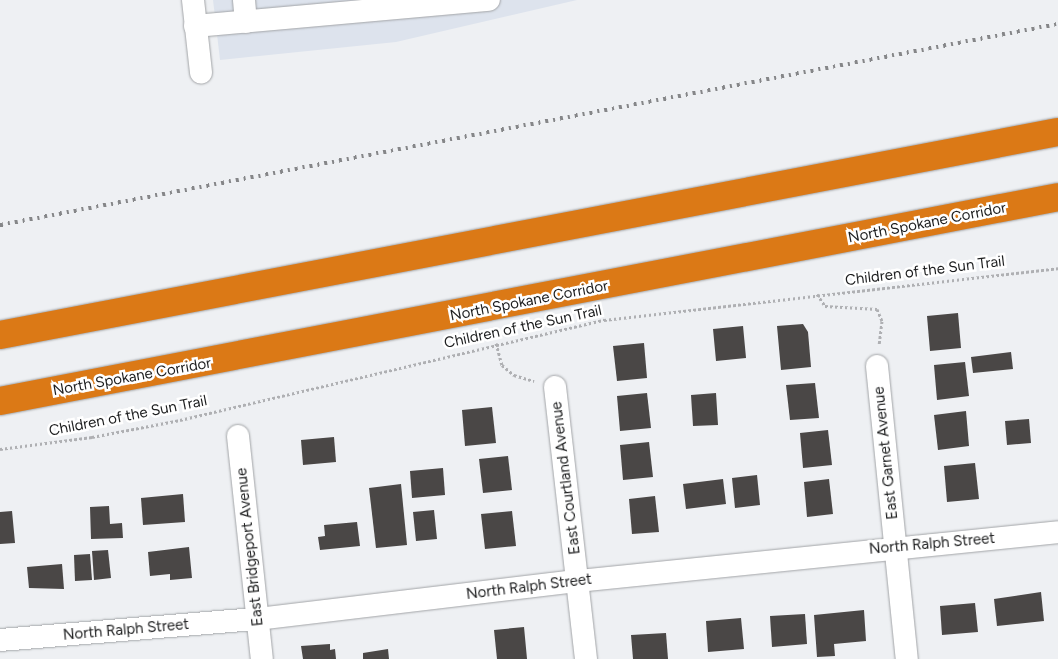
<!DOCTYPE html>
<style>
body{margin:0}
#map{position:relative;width:1058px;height:659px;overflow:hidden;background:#eef0f3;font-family:Figtree,sans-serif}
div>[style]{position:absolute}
.built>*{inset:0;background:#dde3ed}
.building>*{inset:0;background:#4a4746}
.path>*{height:3px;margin-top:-1.5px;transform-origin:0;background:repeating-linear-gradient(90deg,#afb0b3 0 2.5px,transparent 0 5px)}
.roads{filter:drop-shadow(0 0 1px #a2a4a7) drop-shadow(0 0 1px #a2a4a7)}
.minor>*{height:22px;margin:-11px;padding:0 11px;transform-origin:11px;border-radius:11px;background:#fff}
.highway>*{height:28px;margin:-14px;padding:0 14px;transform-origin:14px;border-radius:14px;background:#db7916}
.rail>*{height:4px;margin-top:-2px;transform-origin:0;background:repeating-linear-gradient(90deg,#858688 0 2.5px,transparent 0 7.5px)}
span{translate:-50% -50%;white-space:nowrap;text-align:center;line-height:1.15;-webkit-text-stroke:5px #fff;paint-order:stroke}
.street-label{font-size:15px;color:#1d1e1f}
</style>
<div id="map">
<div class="built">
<div style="clip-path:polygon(213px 0,577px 0,396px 42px,220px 60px)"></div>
</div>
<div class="building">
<div style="clip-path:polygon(958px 313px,961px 348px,930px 351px,927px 316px)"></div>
<div style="clip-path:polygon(803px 324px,808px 332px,811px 367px,781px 370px,777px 326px)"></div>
<div style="clip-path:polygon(743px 326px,746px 358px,716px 361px,713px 329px)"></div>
<div style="clip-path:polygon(644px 343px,647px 378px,617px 381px,613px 346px)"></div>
<div style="clip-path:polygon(1011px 352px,1013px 369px,973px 373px,971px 357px)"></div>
<div style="clip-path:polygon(965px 362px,969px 396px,937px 400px,934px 365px)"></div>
<div style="clip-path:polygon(815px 383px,819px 418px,790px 420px,786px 385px)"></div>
<div style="clip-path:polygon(647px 393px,651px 428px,620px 431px,617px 396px)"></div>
<div style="clip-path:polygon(716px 393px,718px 425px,693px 426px,691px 395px)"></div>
<div style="clip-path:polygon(492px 407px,496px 443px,465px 446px,462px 410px)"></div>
<div style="clip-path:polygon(966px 411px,969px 446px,938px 450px,934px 415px)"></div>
<div style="clip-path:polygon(1029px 419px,1031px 443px,1007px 445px,1005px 421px)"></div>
<div style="clip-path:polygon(828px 430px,832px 465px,803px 468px,800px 433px)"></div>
<div style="clip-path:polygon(334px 437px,336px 462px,303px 465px,301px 440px)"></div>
<div style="clip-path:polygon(649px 442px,653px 477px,623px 480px,620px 445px)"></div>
<div style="clip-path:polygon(508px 456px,512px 490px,483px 493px,479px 459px)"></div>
<div style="clip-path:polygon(975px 463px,979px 499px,947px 502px,944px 466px)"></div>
<div style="clip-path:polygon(443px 468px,445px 495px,412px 498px,410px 471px)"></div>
<div style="clip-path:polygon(757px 475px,760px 505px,735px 508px,732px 478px)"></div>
<div style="clip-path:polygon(723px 479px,726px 504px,686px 509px,683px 484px)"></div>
<div style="clip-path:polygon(829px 479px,833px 514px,807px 517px,804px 482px)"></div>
<div style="clip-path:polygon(401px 484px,407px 545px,376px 548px,369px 488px)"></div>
<div style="clip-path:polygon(183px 494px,185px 522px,143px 525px,141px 498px)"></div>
<div style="clip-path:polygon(655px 496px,659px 532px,632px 534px,629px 499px)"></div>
<div style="clip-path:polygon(109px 506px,110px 524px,122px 523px,123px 538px,91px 539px,90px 507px)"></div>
<div style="clip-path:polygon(434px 510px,437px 539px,416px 541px,413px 512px)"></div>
<div style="clip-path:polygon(12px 511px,15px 543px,0 544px,0 512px)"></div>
<div style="clip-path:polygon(512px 511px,516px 546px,485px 549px,481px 514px)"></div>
<div style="clip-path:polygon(357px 522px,360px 546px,320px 550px,318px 537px,325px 536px,324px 525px)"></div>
<div style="clip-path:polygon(189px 547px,192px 578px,170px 580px,170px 574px,150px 576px,148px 552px)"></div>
<div style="clip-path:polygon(108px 550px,111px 578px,94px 580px,92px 551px)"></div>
<div style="clip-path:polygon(90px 554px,92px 580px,75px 581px,74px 555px)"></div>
<div style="clip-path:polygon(62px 564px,64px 589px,29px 588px,27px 567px)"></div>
<div style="clip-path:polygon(1041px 592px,1044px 621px,997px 626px,994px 599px)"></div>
<div style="clip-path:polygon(975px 603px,978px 632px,942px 635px,940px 606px)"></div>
<div style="clip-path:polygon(864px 610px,866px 641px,834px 644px,835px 656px,817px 657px,814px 615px)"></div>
<div style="clip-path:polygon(805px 614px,807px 644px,772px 647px,770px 616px)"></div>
<div style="clip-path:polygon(741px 618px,744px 649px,708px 652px,706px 621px)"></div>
<div style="clip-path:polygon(524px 627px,527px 659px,497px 659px,494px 630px)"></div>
<div style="clip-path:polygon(666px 633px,668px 659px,633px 659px,631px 635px)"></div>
<div style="clip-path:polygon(330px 644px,330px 650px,335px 649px,336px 659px,303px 659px,301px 646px)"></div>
<div style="clip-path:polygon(388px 649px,389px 659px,363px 659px,363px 653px)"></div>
</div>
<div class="path">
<div style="left:817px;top:294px;width:14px;rotate:56deg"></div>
<div style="left:825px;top:306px;width:52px;rotate:3.3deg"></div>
<div style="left:877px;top:309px;width:13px;rotate:67deg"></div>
<div style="left:882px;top:321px;width:24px;rotate:97deg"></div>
<div style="left:496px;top:343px;width:23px;rotate:75deg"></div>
<div style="left:502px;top:365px;width:16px;rotate:40deg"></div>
<div style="left:514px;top:375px;width:21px;rotate:17deg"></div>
<div style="left:0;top:449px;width:93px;rotate:-7.4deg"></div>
<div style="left:92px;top:437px;width:90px;rotate:-10.9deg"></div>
<div style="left:180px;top:420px;width:436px;rotate:-13.3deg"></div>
<div style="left:604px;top:320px;width:457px;rotate:-6.5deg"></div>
</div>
<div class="roads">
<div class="minor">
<div style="left:193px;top:0;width:73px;rotate:83.7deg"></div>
<div style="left:244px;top:0;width:22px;rotate:85deg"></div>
<div style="left:195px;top:26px;width:295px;rotate:-5.1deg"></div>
<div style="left:877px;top:366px;width:295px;rotate:84.2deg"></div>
<div style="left:555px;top:387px;width:274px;rotate:83.5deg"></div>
<div style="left:238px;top:436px;width:224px;rotate:83.9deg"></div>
<div style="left:0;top:640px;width:258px;rotate:-4.7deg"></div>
<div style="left:257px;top:619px;width:323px;rotate:-6.8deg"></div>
<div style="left:578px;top:581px;width:482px;rotate:-5.8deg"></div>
</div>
<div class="highway">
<div style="left:0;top:335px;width:1077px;rotate:-10.86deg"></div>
<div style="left:0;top:401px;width:1077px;rotate:-10.91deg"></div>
</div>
</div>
<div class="rail">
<div style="left:0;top:225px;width:1077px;rotate:-10.76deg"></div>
</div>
<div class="street-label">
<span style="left:927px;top:223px;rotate:-11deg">North Spokane Corridor</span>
<span style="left:925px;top:271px;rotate:-7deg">Children of the Sun Trail</span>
<span style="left:529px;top:301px;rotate:-11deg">North Spokane Corridor</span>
<span style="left:523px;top:327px;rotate:-12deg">Children of the Sun Trail</span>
<span style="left:132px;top:377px;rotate:-10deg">North Spokane Corridor</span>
<span style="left:128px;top:416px;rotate:-11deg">Children of the Sun Trail</span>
<span style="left:886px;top:453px;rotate:-96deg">East Garnet Avenue</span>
<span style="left:566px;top:478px;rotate:-97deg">East Courtland Avenue</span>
<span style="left:932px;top:544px;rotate:-5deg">North Ralph Street</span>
<span style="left:250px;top:547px;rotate:-96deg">East Bridgeport Avenue</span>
<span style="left:529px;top:587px;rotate:-7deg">North Ralph Street</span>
<span style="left:126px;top:630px;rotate:-5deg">North Ralph Street</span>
</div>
</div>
